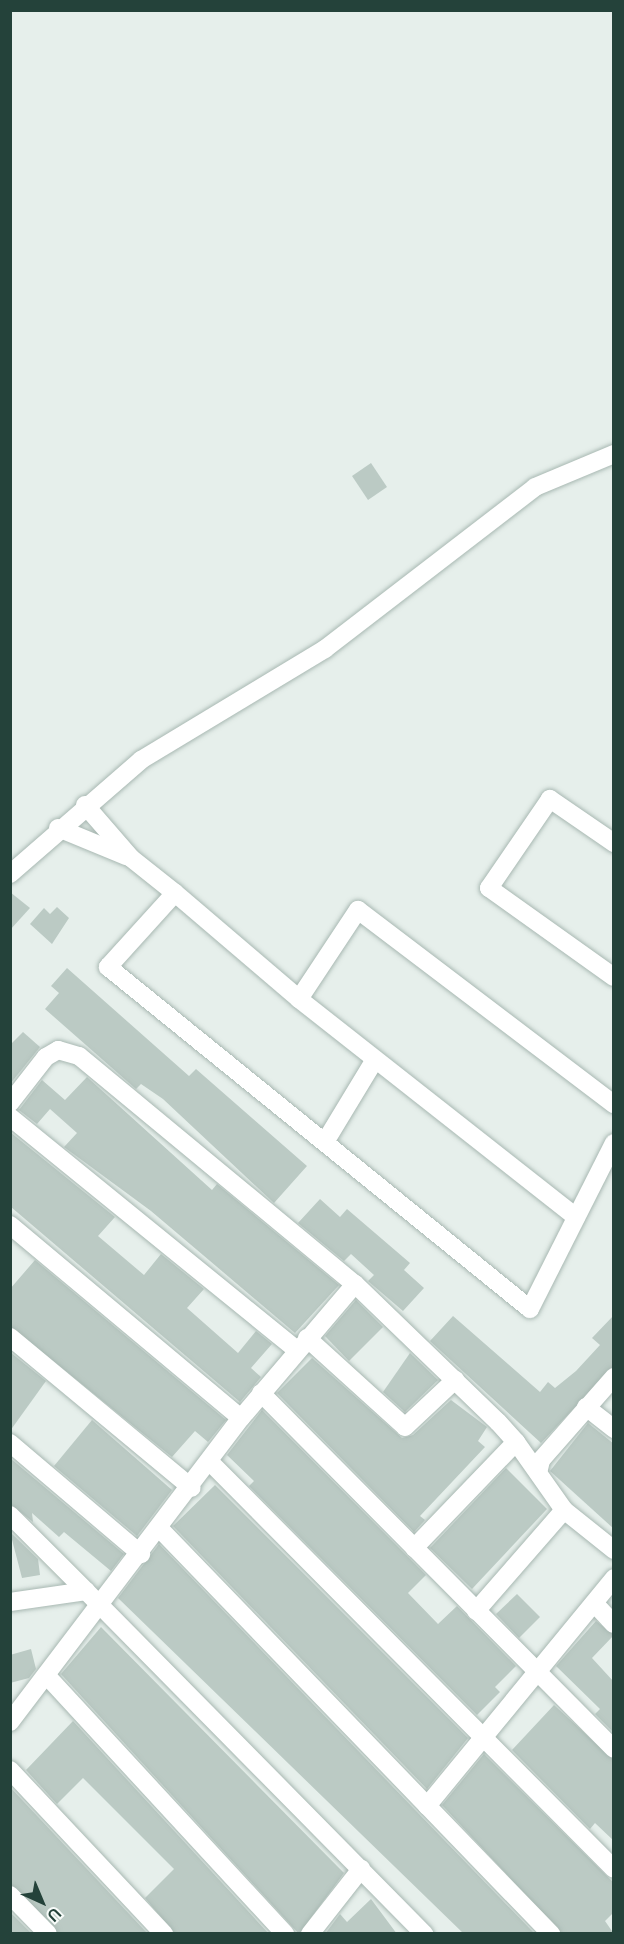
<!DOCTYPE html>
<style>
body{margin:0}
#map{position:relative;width:624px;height:1944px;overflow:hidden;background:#e6efeb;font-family:Lato,sans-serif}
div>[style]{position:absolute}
.building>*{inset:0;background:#bbcac4}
.roads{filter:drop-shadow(0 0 2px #a8b8b2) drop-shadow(0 0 2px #a8b8b2)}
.minor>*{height:18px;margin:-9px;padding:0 9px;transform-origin:9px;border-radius:9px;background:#fff}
span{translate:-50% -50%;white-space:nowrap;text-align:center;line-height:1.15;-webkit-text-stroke:4.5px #f7fbf9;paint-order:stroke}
.frame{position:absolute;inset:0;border:12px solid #24423a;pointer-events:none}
.north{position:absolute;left:12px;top:1872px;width:60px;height:60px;-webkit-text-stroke:4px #f7fbf9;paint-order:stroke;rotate:136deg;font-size:16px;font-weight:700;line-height:24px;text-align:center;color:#24423a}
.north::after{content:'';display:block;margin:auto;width:21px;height:27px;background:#24423a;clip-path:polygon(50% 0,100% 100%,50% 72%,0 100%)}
</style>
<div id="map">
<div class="building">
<div style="clip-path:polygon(371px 463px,387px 487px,368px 500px,352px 476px)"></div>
<div style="clip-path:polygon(10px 892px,30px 908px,10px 930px)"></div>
<div style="clip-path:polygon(57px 907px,69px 918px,52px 944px,30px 924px,44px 908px,50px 914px)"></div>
<div style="clip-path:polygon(67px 968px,189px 1076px,196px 1069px,307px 1166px,274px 1203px,163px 1099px,141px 1084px,136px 1089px,45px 1009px,59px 993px,51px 986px)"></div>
<div style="clip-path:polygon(23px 1032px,40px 1047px,10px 1084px,10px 1045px)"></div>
<div style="clip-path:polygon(87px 1077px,212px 1190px,217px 1184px,339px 1285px,295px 1333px,151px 1211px,64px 1147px,77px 1133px,50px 1109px,37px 1124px,19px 1110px,42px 1080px,65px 1100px)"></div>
<div style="clip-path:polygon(10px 1132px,115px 1217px,98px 1236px,144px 1275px,161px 1254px,204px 1289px,187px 1308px,238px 1353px,256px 1331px,272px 1344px,251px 1368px,261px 1377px,240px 1402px,11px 1207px)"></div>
<div style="clip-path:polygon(320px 1199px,340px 1217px,347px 1209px,410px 1263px,404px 1270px,424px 1288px,403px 1311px,368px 1281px,374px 1275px,351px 1254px,344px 1261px,298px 1223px)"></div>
<div style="clip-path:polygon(35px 1260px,226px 1420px,208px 1442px,195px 1431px,172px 1457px,10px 1326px,10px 1289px)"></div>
<div style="clip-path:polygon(356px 1300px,383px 1327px,349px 1361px,325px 1336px)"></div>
<div style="clip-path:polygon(614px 1315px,614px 1366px,541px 1443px,430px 1341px,453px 1316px,540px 1392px,548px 1382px,555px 1388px,576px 1371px,600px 1345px,592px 1338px)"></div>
<div style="clip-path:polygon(10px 1352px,46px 1381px,10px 1431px)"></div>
<div style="clip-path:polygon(410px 1353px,438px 1380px,405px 1412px,383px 1392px)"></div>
<div style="clip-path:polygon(312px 1358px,402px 1438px,413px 1435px,451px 1400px,487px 1427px,478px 1441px,485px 1447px,420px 1516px,425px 1520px,414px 1532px,277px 1393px)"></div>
<div style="clip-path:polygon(262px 1410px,426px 1575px,408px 1593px,438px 1624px,457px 1606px,516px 1666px,495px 1687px,500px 1692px,477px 1715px,249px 1486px,254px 1481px,227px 1455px)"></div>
<div style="clip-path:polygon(92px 1420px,172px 1490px,137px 1536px,54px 1466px)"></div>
<div style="clip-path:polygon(588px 1423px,614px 1444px,614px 1529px,550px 1471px)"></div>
<div style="clip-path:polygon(10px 1458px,124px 1554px,111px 1571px,64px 1532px,59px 1537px,32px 1513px,33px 1522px,10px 1504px)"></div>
<div style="clip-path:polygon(506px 1468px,547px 1509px,472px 1589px,430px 1548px)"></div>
<div style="clip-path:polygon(215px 1485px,468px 1738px,427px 1789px,173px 1526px)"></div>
<div style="clip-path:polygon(10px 1532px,38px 1559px,40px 1575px,22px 1578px)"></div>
<div style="clip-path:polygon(159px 1544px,419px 1814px,535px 1934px,464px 1934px,118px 1598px)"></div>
<div style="clip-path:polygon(517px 1594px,540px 1617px,519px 1638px,496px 1614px)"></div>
<div style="clip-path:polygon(596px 1621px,614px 1635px,592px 1658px,614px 1682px,614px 1733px,595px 1714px,600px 1709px,556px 1666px)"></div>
<div style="clip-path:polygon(101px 1627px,344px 1873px,299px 1934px,61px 1674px)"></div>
<div style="clip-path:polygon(31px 1649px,36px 1669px,29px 1678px,10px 1683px,10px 1655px)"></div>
<div style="clip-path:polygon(554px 1705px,614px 1760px,614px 1841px,595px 1823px,590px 1829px,512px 1750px)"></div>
<div style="clip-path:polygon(73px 1721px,269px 1934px,175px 1934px,145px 1898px,174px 1869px,83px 1778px,57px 1804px,26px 1770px)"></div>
<div style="clip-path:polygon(484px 1754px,614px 1883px,614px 1912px,605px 1921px,614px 1934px,562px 1934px,442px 1805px)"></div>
<div style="clip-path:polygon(10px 1787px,148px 1934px,59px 1934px,10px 1884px)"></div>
<div style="clip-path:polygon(371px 1899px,397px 1934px,325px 1934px,340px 1914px,347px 1922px)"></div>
<div style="clip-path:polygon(10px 1912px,32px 1934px,10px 1934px)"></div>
</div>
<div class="roads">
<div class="minor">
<div style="left:85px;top:805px;width:70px;rotate:49deg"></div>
<div style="left:131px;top:858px;width:56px;rotate:38.5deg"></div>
<div style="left:175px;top:893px;width:100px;rotate:132.2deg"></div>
<div style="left:108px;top:967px;width:543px;rotate:39.02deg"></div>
<div style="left:530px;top:1309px;width:186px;rotate:-63.2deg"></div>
<div style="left:58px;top:828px;width:74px;rotate:22.4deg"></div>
<div style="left:614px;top:843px;width:78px;rotate:-145.5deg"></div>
<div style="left:550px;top:799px;width:108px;rotate:124.4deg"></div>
<div style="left:489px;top:888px;width:153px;rotate:35.5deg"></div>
<div style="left:10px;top:874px;width:174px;rotate:-41deg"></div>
<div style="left:141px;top:760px;width:215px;rotate:-31.1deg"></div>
<div style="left:325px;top:649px;width:265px;rotate:-37.6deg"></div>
<div style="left:535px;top:487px;width:86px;rotate:-22.7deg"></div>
<div style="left:175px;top:893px;width:163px;rotate:40.5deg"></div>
<div style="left:10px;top:1103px;width:58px;rotate:-52deg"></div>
<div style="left:46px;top:1057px;width:14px;rotate:-30deg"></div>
<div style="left:58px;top:1050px;width:22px;rotate:16deg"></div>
<div style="left:79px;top:1056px;width:358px;rotate:39.6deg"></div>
<div style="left:355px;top:1284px;width:199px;rotate:44deg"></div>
<div style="left:498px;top:1422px;width:27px;rotate:48deg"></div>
<div style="left:516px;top:1442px;width:147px;rotate:133.9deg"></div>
<div style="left:10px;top:1117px;width:370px;rotate:39.1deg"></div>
<div style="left:325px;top:1142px;width:95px;rotate:-58.8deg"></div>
<div style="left:576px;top:1217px;width:352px;rotate:-141.8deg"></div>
<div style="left:299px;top:999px;width:107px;rotate:-56.5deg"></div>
<div style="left:358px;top:910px;width:321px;rotate:37.2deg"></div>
<div style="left:10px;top:1225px;width:301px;rotate:39.9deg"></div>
<div style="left:10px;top:1337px;width:236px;rotate:39.7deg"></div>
<div style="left:307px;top:1338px;width:132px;rotate:42.2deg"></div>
<div style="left:405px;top:1427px;width:69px;rotate:-43.2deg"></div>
<div style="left:261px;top:1393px;width:501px;rotate:45.24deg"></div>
<div style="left:586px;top:1407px;width:36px;rotate:38deg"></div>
<div style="left:10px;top:1443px;width:172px;rotate:40.3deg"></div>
<div style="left:210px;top:1462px;width:573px;rotate:45.21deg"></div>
<div style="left:539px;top:1469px;width:9px;rotate:-77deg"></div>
<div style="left:541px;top:1460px;width:111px;rotate:-48.7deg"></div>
<div style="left:564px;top:1510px;width:64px;rotate:38.7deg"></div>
<div style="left:10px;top:1515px;width:107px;rotate:45deg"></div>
<div style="left:161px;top:1530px;width:562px;rotate:46.01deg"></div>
<div style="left:10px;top:1602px;width:77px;rotate:-8.2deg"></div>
<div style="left:86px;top:1591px;width:482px;rotate:45.4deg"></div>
<div style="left:596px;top:1605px;width:26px;rotate:47deg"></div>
<div style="left:476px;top:1611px;width:134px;rotate:-48.9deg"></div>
<div style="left:564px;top:1510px;width:83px;rotate:-125.2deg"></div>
<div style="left:47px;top:1676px;width:351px;rotate:47.3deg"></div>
<div style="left:10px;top:1722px;width:382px;rotate:-52.8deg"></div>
<div style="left:241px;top:1418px;width:176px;rotate:-49.6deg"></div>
<div style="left:10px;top:1770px;width:225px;rotate:46.8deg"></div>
<div style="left:427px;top:1806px;width:295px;rotate:-50.6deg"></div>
<div style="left:10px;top:1895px;width:54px;rotate:45.7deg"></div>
<div style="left:310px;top:1934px;width:83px;rotate:-51.9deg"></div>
</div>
</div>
<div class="frame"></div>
<div class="north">U</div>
</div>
